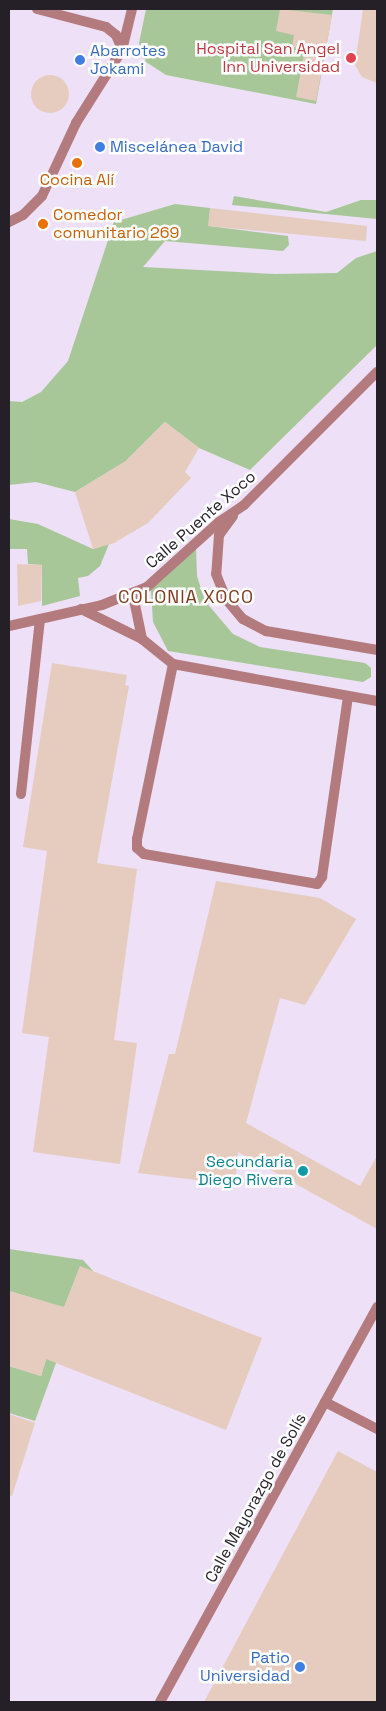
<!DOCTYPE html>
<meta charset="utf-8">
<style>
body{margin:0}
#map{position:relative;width:386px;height:1711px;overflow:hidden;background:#ede0f7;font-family:"Space Grotesk",sans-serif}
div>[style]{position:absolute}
.green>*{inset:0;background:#a7c798}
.building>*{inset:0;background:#e5ccbf}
.round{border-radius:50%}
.minor>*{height:10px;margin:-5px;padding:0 5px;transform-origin:5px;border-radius:5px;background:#b37b7d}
.dots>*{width:14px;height:14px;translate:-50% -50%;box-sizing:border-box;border:2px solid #fff;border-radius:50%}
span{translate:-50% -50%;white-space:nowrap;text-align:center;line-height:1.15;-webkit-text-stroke:5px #fff;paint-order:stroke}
.health-label{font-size:16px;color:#be3a42}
.right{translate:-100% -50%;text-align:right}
.shop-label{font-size:16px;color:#366cbe}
.left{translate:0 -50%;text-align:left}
.food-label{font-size:16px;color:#c56008}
.street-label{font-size:16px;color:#252028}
.culture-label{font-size:16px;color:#0d838f}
.neighbourhood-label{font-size:18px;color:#7e3d1f;letter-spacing:1px}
.frame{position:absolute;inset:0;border:10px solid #252028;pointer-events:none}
</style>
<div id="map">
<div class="green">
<div style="clip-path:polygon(146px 9px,333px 9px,316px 104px,166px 75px,146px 62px,139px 43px)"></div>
<div style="clip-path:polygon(234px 196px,326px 212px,361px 200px,377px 200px,377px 219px,232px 205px)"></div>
<div style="clip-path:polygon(175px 204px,210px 208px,209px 226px,288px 236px,289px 245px,283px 251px,165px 241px,143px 267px,275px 274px,337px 273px,356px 258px,377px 251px,377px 345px,250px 470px,199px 448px,165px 422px,126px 461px,75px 492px,36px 482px,9px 485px,9px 401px,22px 402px,41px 392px,68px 361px,114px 222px)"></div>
<div style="clip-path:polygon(9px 519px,38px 524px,93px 549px,109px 544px,100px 566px,88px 576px,78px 578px,80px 596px,42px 606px,42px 565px,28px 564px,27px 549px,9px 549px)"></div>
<div style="clip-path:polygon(196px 548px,197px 576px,205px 601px,233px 634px,260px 647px,365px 663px,371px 668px,371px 677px,363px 682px,168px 651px,153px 622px,151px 590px)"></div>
<div style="clip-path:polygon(9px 1249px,83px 1260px,94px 1272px,80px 1267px,65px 1305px,56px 1363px,35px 1421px,9px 1413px,9px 1366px,41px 1376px,62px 1307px,9px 1291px)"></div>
</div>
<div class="building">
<div style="clip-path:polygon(280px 9px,332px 15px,316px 101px,296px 97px,305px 49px,292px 47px,294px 35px,276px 31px)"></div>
<div style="clip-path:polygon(363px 9px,377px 9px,377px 83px,362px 77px,355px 65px)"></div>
<div class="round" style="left:31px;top:75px;width:38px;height:38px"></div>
<div style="clip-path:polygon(210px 208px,367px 226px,366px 241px,208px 226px)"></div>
<div style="clip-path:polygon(165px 422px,199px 448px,185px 472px,191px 478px,148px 523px,114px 543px,93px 549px,75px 492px,126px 461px)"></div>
<div style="clip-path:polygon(17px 564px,42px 565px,41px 601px,18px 606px)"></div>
<div style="clip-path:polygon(52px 663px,127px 675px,125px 685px,129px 686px,97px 863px,137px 869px,114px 1040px,137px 1043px,120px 1164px,33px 1152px,49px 1037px,22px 1033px,47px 851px,23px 847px)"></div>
<div style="clip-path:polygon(216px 881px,320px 898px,356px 919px,305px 1005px,280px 998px,246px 1123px,360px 1186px,377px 1156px,377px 1229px,238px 1152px,236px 1174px,213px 1182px,138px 1173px,169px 1054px,175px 1054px)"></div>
<div style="clip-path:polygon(80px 1266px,262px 1338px,226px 1430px,46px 1359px,41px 1376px,9px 1366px,9px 1291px,64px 1307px)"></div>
<div style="clip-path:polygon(9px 1414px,35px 1423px,12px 1496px,9px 1495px)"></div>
<div style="clip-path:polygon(338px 1451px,377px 1472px,377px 1702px,204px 1702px)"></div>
</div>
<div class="minor">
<div style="left:37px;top:9px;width:71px;rotate:14.6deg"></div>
<div style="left:106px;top:27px;width:13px;rotate:39deg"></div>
<div style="left:116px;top:35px;width:15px;rotate:67deg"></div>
<div style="left:9px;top:222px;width:16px;rotate:-27deg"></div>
<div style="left:23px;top:215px;width:27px;rotate:-45deg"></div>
<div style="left:42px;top:196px;width:81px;rotate:-65deg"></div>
<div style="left:76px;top:123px;width:86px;rotate:-57.8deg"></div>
<div style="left:122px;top:50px;width:42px;rotate:-76.3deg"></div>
<div style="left:233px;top:516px;width:24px;rotate:126deg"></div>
<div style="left:219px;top:535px;width:39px;rotate:94deg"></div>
<div style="left:216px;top:574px;width:27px;rotate:68deg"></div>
<div style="left:226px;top:599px;width:26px;rotate:50deg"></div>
<div style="left:243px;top:619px;width:26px;rotate:28deg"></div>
<div style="left:266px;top:631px;width:113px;rotate:9.7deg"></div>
<div style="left:133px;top:595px;width:45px;rotate:78.4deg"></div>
<div style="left:81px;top:609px;width:68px;rotate:26.2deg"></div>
<div style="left:142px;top:639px;width:40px;rotate:39deg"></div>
<div style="left:173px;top:664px;width:207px;rotate:10.3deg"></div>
<div style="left:9px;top:626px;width:95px;rotate:-12.7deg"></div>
<div style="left:102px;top:605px;width:48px;rotate:-21.8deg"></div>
<div style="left:147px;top:587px;width:97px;rotate:-42.1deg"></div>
<div style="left:219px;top:522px;width:30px;rotate:-34deg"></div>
<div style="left:244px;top:505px;width:188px;rotate:-45deg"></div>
<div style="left:173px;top:664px;width:179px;rotate:101.6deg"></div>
<div style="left:137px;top:839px;width:9px;rotate:90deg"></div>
<div style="left:137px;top:848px;width:9px;rotate:41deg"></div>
<div style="left:144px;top:854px;width:176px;rotate:9.8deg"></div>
<div style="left:317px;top:884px;width:9px;rotate:-54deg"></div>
<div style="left:322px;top:877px;width:182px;rotate:-81.8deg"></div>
<div style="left:21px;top:794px;width:176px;rotate:-83.8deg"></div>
<div style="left:325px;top:1402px;width:59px;rotate:27.4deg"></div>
<div style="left:160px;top:1702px;width:451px;rotate:-61.2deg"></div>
</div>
<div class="dots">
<div style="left:351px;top:58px;background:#e0444e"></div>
<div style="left:80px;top:60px;background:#3f7fe0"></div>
<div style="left:100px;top:147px;background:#3f7fe0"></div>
<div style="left:77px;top:163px;background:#e8710a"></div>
<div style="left:43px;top:224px;background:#e8710a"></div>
<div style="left:303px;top:1171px;background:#0f9aa8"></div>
<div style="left:300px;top:1667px;background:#3f7fe0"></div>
</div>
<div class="health-label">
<span class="right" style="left:340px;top:58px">Hospital San Angel<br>Inn Universidad</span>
</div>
<div class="shop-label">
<span class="left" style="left:90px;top:60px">Abarrotes<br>Jokami</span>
<span class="left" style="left:110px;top:147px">Miscelánea David</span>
<span class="right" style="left:290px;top:1667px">Patio<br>Universidad</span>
</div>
<div class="food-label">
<span style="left:77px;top:180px">Cocina Alí</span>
<span class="left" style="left:53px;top:224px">Comedor<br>comunitario 269</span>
</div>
<div class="street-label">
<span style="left:201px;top:520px;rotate:-41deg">Calle Puente Xoco</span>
<span style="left:256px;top:1498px;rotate:-61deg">Calle Mayorazgo de Solís</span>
</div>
<div class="culture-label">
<span class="right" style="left:293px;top:1171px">Secundaria<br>Diego Rivera</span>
</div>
<div class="neighbourhood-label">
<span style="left:186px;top:597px">COLONIA XOCO</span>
</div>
<div class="frame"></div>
</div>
